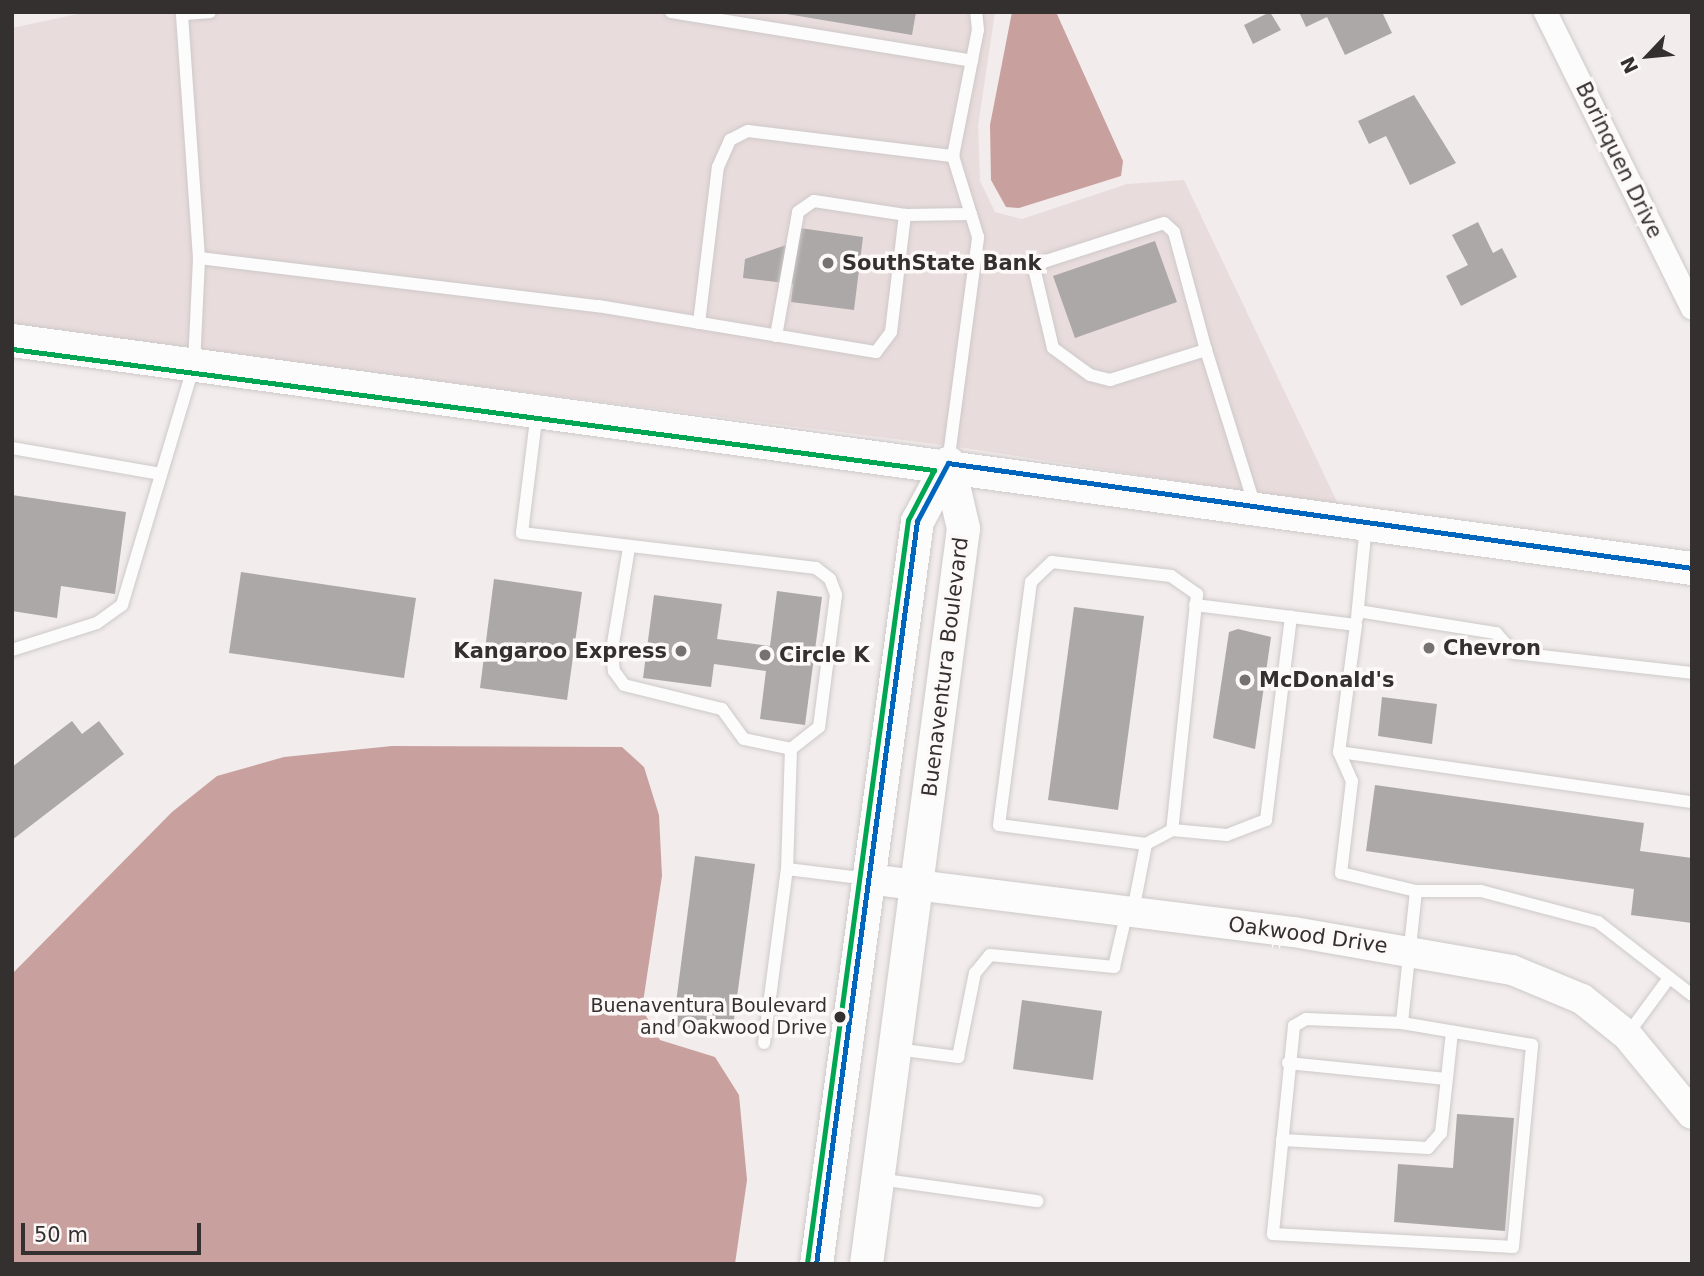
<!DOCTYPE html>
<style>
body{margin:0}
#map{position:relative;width:1704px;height:1276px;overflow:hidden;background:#f2ecec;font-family:"DejaVu Sans",sans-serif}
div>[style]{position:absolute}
.built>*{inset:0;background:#e9dcdc}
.water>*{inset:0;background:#c8a09d}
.building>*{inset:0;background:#aca8a8}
.roads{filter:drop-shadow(0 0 2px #cec9c9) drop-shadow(0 0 2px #cec9c9)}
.service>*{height:12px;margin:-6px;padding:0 6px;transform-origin:6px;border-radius:6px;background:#fdfcfc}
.minor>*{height:23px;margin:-11.5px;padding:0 11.5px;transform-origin:11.5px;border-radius:11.5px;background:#fdfcfc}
.tertiary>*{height:30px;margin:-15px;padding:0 15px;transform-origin:15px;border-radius:15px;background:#fdfcfc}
.secondary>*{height:33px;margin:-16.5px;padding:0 16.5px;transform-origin:16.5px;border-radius:16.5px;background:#fdfcfc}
.bus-1>*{height:5px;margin:-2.5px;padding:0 2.5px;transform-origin:2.5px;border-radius:2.5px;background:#0065bd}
.bus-2>*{height:5px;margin:-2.5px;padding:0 2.5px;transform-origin:2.5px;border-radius:2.5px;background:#00a651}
.dots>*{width:19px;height:19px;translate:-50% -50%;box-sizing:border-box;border:4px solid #fef9f9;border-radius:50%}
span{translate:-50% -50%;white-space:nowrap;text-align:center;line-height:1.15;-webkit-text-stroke:7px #fef9f9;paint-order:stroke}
.bus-label{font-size:19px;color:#34302f}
.right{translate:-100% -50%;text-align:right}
.street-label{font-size:21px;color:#34302f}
.poi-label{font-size:21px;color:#34302f;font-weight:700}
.left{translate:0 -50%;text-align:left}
.frame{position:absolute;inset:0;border:14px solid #34302f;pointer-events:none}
.north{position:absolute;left:1613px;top:21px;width:70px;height:70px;-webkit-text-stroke:5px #fef9f9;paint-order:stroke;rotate:244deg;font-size:19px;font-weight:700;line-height:28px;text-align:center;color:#34302f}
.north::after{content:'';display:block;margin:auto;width:24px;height:32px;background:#34302f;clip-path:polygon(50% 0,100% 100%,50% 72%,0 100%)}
.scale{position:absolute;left:21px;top:1223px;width:180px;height:32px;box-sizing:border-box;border:4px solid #34302f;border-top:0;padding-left:9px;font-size:21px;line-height:24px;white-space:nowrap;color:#34302f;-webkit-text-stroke:5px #fef9f9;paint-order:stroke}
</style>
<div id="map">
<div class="built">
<div style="clip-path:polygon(87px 12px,995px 12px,978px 126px,980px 181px,995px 212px,1022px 219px,1127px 184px,1184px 180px,1339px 506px,958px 447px,12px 327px,12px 28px)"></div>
</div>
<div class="water">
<div style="clip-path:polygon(1012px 12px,1056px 12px,1123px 161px,1121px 176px,1019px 208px,1006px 207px,991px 180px,990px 125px)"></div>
<div style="clip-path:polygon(392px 746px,622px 747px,644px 767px,659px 815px,662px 876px,642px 1009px,660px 1040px,715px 1057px,739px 1095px,747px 1180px,735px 1264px,12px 1264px,12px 974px,172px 812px,217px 776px,284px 757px)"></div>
</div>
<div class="building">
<div style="clip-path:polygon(775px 12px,916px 12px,912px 35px)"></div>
<div style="clip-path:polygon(1270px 12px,1281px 30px,1253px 44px,1244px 25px)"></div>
<div style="clip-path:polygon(1299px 12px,1382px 12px,1392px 33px,1345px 55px,1327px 17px,1306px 27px)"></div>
<div style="clip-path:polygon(1414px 95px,1456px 163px,1410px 185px,1386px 136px,1369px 144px,1358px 121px)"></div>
<div style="clip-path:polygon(1478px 222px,1493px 253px,1502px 248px,1517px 277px,1461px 306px,1446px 276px,1468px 265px,1452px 235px)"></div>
<div style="clip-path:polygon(800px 228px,863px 237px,854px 310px,791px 302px,793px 284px,743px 278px,745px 259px,798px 241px)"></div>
<div style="clip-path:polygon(1155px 241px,1177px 302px,1075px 338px,1053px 276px)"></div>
<div style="clip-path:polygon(12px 495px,126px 512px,115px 594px,61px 586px,57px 618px,12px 611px)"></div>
<div style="clip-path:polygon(241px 572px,416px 598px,404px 678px,229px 653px)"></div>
<div style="clip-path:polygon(494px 579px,582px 592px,567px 700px,480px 688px)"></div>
<div style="clip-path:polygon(777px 591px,822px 597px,805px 725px,760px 719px,766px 671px,714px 664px,711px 687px,643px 678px,654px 595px,722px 604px,717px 639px,770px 646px)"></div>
<div style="clip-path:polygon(1074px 607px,1144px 616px,1118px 810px,1048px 800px)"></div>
<div style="clip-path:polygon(1238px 629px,1271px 637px,1255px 749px,1213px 738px,1229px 632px)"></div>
<div style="clip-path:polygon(1382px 697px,1437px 704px,1432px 744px,1378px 736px)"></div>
<div style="clip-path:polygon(72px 721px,82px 734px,99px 721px,124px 754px,12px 840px,12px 767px)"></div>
<div style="clip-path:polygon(1375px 785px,1644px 823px,1640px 851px,1692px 858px,1692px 923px,1631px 915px,1634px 889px,1366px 851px)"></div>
<div style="clip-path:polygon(695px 856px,755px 864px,732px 1034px,673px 1026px)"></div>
<div style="clip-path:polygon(1022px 1000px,1102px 1011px,1093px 1080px,1013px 1069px)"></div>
<div style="clip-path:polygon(1457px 1114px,1514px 1118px,1505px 1231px,1394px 1222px,1398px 1164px,1453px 1168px)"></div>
</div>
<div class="roads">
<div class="service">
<div style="left:671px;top:12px;width:305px;rotate:9.2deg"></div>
<div style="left:183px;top:14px;width:27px;rotate:-4deg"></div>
<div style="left:199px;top:258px;width:402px;rotate:6.9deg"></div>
<div style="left:598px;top:306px;width:282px;rotate:9.4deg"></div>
<div style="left:876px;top:352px;width:25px;rotate:-53deg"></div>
<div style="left:891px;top:332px;width:118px;rotate:-83.2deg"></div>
<div style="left:905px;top:215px;width:66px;rotate:-0.9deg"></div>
<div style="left:699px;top:323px;width:157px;rotate:-83.1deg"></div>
<div style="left:718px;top:167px;width:30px;rotate:-66deg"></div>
<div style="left:730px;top:140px;width:20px;rotate:-27deg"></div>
<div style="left:748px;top:131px;width:207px;rotate:7deg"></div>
<div style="left:776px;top:336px;width:126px;rotate:-79.9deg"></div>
<div style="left:798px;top:212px;width:19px;rotate:-35deg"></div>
<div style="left:814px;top:201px;width:92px;rotate:8.7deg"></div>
<div style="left:1206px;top:350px;width:122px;rotate:-105.2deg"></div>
<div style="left:1174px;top:232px;width:13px;rotate:-138deg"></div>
<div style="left:1164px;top:223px;width:127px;rotate:162.1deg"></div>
<div style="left:1043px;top:262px;width:13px;rotate:129deg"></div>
<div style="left:1035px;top:272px;width:78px;rotate:76.7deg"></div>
<div style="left:1053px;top:348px;width:46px;rotate:36.1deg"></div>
<div style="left:1090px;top:375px;width:21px;rotate:14deg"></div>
<div style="left:1110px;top:380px;width:101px;rotate:-17.4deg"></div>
<div style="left:1206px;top:350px;width:164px;rotate:72.6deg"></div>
<div style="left:537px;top:412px;width:122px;rotate:97.1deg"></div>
<div style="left:522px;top:533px;width:296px;rotate:6.8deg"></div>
<div style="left:816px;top:568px;width:18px;rotate:38deg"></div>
<div style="left:830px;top:579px;width:17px;rotate:69deg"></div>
<div style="left:836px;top:595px;width:133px;rotate:97.3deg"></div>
<div style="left:819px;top:727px;width:36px;rotate:142deg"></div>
<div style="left:791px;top:749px;width:120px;rotate:91.9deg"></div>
<div style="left:787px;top:869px;width:82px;rotate:7deg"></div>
<div style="left:12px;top:448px;width:151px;rotate:9.9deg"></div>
<div style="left:948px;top:463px;width:228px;rotate:-82.4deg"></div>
<div style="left:978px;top:237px;width:85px;rotate:-107.2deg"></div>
<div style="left:953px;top:156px;width:128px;rotate:-78.8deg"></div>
<div style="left:978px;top:30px;width:18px;rotate:-96deg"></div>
<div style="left:629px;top:548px;width:103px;rotate:99.5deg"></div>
<div style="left:612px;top:650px;width:21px;rotate:85deg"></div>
<div style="left:614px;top:671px;width:17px;rotate:54deg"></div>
<div style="left:624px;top:685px;width:101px;rotate:13.8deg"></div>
<div style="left:722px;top:709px;width:37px;rotate:54deg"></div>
<div style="left:744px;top:739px;width:48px;rotate:12deg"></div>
<div style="left:1195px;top:605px;width:162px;rotate:7.1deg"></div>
<div style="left:1356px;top:625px;width:128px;rotate:97.6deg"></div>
<div style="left:1339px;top:752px;width:32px;rotate:66deg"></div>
<div style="left:1352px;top:781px;width:93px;rotate:96.8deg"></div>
<div style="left:1341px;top:873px;width:77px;rotate:13.5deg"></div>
<div style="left:1416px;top:891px;width:133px;rotate:96.1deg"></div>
<div style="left:1402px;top:1023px;width:96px;rotate:-177.6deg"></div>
<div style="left:1306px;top:1019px;width:14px;rotate:150deg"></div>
<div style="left:1294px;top:1026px;width:209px;rotate:95.8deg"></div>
<div style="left:1273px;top:1234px;width:240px;rotate:3.1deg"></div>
<div style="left:1513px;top:1247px;width:203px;rotate:-84.6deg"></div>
<div style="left:1532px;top:1045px;width:132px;rotate:-170.4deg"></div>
<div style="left:1358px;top:611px;width:140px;rotate:9.1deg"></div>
<div style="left:1496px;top:633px;width:27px;rotate:48deg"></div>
<div style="left:1514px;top:653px;width:179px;rotate:6.4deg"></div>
<div style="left:1357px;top:618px;width:94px;rotate:-84.5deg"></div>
<div style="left:12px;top:650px;width:89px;rotate:-17.6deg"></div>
<div style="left:97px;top:623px;width:31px;rotate:-36deg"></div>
<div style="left:122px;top:605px;width:251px;rotate:-73.3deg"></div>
<div style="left:194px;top:365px;width:107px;rotate:-87.3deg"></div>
<div style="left:199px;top:258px;width:247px;rotate:-94deg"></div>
<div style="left:1339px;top:752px;width:357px;rotate:8.1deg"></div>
<div style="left:1146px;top:844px;width:148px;rotate:-172.6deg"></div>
<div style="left:999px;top:825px;width:245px;rotate:-82.5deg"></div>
<div style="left:1031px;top:582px;width:29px;rotate:-44deg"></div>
<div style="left:1052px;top:562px;width:120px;rotate:6.7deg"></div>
<div style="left:1171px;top:576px;width:32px;rotate:35deg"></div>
<div style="left:1197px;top:594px;width:237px;rotate:96deg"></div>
<div style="left:1416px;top:891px;width:65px"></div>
<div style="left:1481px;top:891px;width:121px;rotate:14.8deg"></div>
<div style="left:1598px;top:922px;width:119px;rotate:37.8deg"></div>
<div style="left:1133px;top:911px;width:68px;rotate:-79deg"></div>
<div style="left:1146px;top:844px;width:30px;rotate:-28deg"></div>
<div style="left:1172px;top:830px;width:55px;rotate:5.2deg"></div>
<div style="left:1227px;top:835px;width:42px;rotate:-21deg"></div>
<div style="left:1266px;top:820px;width:205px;rotate:-83deg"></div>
<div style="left:1627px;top:1035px;width:71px;rotate:-53.6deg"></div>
<div style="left:764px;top:1043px;width:176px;rotate:-82.5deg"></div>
<div style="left:896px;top:1049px;width:63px;rotate:7.4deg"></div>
<div style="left:958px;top:1057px;width:86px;rotate:-78.6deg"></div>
<div style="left:975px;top:973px;width:23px;rotate:-50deg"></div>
<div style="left:990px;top:955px;width:125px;rotate:5.5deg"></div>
<div style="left:1114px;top:967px;width:57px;rotate:-76.9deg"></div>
<div style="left:1288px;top:1063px;width:159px;rotate:5.8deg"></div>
<div style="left:1282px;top:1140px;width:146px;rotate:3.1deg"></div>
<div style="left:1428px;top:1148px;width:20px;rotate:-49deg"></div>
<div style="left:1441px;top:1133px;width:102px;rotate:-83.8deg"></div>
<div style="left:878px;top:1179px;width:161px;rotate:7.9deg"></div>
</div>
<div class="minor">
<div style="left:1545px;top:12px;width:330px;rotate:63.6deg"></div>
</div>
<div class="tertiary">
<div style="left:868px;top:879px;width:429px;rotate:7.1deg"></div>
<div style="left:1294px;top:932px;width:221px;rotate:9.9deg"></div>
<div style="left:1512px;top:970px;width:76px;rotate:22.5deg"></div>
<div style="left:1582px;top:999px;width:58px;rotate:38.7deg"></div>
<div style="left:1627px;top:1035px;width:102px;rotate:50.6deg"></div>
</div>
<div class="secondary">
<div style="left:12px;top:340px;width:1695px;rotate:7.73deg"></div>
<div style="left:816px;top:1264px;width:750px;rotate:-82.26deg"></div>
<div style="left:917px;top:521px;width:66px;rotate:-61.9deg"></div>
<div style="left:866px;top:1264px;width:742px;rotate:-82.49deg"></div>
<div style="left:963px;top:528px;width:67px;rotate:-103deg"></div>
</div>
</div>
<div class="bus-1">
<div style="left:948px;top:463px;width:751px;rotate:8.03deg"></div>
<div style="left:816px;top:1264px;width:750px;rotate:-82.26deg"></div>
<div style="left:917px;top:521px;width:66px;rotate:-61.9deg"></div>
</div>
<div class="bus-2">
<div style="left:12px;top:349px;width:930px;rotate:7.48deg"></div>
<div style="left:934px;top:470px;width:56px;rotate:117.5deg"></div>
<div style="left:908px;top:520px;width:750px;rotate:97.74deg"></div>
</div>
<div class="dots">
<div style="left:828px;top:263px;background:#767271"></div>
<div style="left:1429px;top:648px;background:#767271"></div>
<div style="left:681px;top:651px;background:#767271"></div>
<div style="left:765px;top:655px;background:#767271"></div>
<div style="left:1245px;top:680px;background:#767271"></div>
<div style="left:840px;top:1017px;background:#34302f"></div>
</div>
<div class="bus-label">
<span class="right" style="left:827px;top:1017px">Buenaventura Boulevard<br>and Oakwood Drive</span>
</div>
<div class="street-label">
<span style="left:1619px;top:160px;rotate:64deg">Borinquen Drive</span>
<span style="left:945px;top:667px;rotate:-83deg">Buenaventura Boulevard</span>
<span style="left:1308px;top:935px;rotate:8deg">Oakwood Drive</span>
</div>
<div class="poi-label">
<span class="left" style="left:842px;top:263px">SouthState Bank</span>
<span class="left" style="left:1443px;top:648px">Chevron</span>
<span class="right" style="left:667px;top:651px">Kangaroo Express</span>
<span class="left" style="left:779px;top:655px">Circle K</span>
<span class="left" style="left:1259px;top:680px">McDonald's</span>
</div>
<div class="frame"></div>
<div class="north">N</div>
<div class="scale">50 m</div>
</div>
